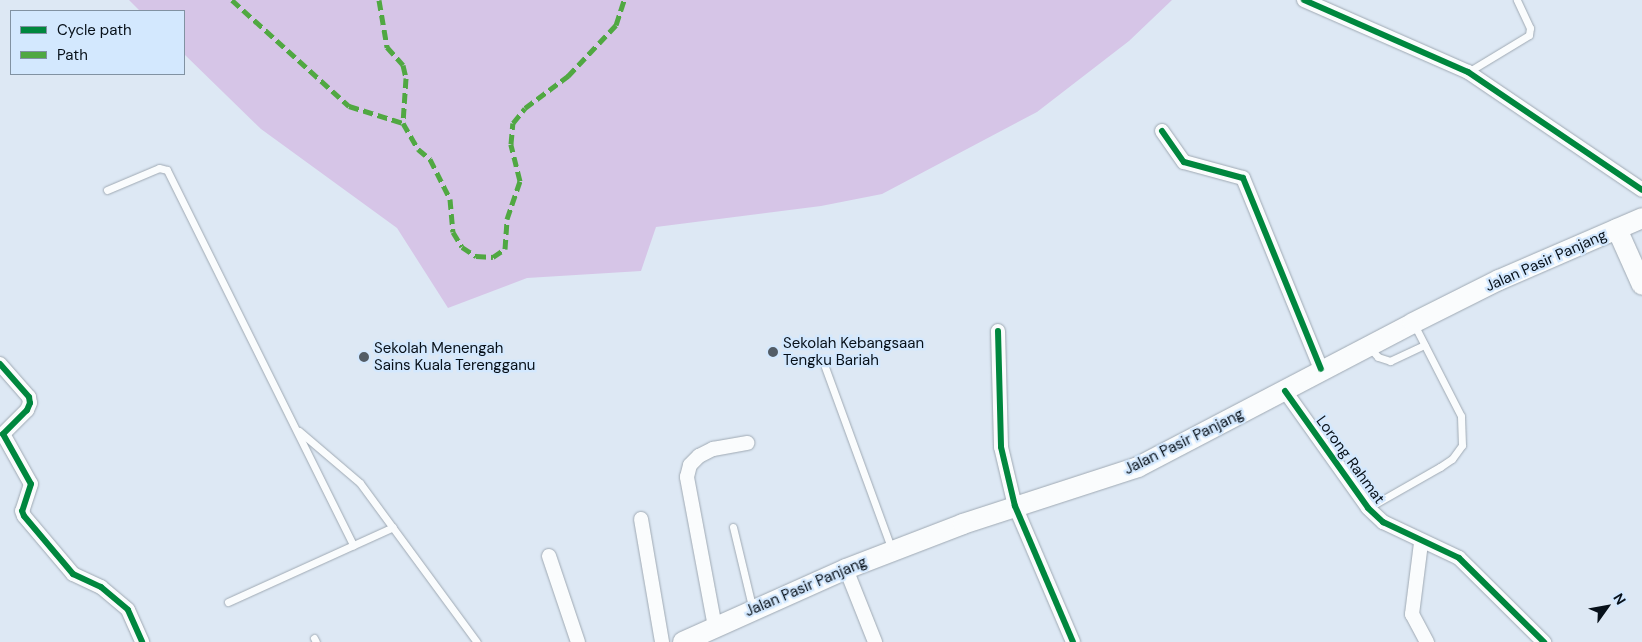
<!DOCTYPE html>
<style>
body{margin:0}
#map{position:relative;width:1642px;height:642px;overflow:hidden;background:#dde8f4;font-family:"DM Sans",sans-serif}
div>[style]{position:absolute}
.green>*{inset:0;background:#d6c5e7}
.roads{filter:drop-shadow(0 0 1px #9fa9b3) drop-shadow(0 0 1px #9fa9b3)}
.service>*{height:7px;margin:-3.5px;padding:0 3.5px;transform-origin:3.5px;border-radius:3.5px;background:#fafcfd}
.minor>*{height:14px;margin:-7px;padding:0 7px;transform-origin:7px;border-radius:7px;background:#fafcfd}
.secondary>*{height:20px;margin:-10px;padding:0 10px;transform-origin:10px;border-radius:10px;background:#fafcfd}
.quiet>*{height:5px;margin-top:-2.5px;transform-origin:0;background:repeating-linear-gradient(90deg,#50a842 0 10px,transparent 0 15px)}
.cycleway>*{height:6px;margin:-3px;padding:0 3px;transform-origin:3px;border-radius:3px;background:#00873e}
.dots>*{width:14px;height:14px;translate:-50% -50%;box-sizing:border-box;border:2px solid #d3e8fe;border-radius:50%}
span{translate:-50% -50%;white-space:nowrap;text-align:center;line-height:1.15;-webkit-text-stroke:4.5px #d3e8fe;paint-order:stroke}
.street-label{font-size:15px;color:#071019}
.poi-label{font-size:15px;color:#071019}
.left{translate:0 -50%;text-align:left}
.legend{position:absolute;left:10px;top:10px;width:175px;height:65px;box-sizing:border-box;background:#d3e8fe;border:1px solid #8192a2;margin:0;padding:6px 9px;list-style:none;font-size:15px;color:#071019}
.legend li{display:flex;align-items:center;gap:10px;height:25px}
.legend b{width:25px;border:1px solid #8192a2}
.north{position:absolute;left:1582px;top:582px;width:50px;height:50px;-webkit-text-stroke:4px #d3e8fe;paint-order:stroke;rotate:58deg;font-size:14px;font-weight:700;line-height:20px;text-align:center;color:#071019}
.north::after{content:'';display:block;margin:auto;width:18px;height:22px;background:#071019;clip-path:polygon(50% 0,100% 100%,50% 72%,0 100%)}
</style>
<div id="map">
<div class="green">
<div style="clip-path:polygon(129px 0,1172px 0,1129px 41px,1037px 112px,882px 194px,821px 206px,656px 227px,641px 271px,527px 278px,448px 308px,397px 228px,261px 129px,184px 54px,184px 11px,140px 11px)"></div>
</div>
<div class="roads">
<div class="service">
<div style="left:1468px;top:72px;width:71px;rotate:-31.2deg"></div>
<div style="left:1529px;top:35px;width:7px;rotate:-82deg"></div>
<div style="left:1530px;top:28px;width:31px;rotate:-115deg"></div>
<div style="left:107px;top:190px;width:56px;rotate:-22.9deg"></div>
<div style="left:159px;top:168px;width:8px;rotate:14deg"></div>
<div style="left:167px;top:170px;width:419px;rotate:63.6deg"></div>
<div style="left:1369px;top:347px;width:13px;rotate:48deg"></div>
<div style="left:1378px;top:357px;width:13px;rotate:18deg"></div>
<div style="left:1390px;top:361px;width:38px;rotate:-25deg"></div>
<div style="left:825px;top:367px;width:195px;rotate:69.9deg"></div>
<div style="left:299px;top:431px;width:80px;rotate:40.4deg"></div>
<div style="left:360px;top:483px;width:197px;rotate:53.7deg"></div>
<div style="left:1368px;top:508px;width:83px;rotate:-29.7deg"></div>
<div style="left:1440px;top:467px;width:14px;rotate:-34deg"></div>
<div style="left:1452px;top:459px;width:17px;rotate:-54deg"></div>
<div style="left:1462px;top:445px;width:29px;rotate:-92deg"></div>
<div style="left:1461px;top:416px;width:103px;rotate:-117.1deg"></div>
<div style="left:733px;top:527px;width:85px;rotate:76.5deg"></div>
<div style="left:228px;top:602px;width:181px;rotate:-24.4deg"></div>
<div style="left:314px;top:638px;width:4px;rotate:63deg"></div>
</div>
<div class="minor">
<div style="left:1304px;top:0;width:179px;rotate:23.7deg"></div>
<div style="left:1468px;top:72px;width:210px;rotate:34.1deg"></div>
<div style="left:1162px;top:131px;width:38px;rotate:55deg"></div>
<div style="left:1184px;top:162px;width:61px;rotate:15.2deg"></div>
<div style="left:1243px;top:178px;width:206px;rotate:67.8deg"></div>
<div style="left:998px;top:331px;width:116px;rotate:88.5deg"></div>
<div style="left:1001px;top:447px;width:61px;rotate:76.7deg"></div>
<div style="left:1015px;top:506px;width:148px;rotate:66.9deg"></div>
<div style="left:0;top:364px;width:44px;rotate:48.7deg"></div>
<div style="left:29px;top:397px;width:6px;rotate:81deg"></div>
<div style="left:30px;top:403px;width:8px;rotate:113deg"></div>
<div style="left:27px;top:410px;width:34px;rotate:135deg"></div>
<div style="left:3px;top:434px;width:57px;rotate:60.8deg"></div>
<div style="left:31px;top:484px;width:28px;rotate:108deg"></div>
<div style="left:22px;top:511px;width:5px;rotate:68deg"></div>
<div style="left:24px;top:516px;width:76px;rotate:49.8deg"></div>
<div style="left:73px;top:574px;width:31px;rotate:25deg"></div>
<div style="left:101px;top:587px;width:35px;rotate:40deg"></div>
<div style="left:128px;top:610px;width:35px;rotate:66deg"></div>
<div style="left:1285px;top:391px;width:143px;rotate:54.6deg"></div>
<div style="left:1368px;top:508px;width:21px;rotate:43deg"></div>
<div style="left:1383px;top:522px;width:84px;rotate:25.3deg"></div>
<div style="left:1459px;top:558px;width:120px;rotate:44.7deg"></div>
<div style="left:641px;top:519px;width:125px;rotate:80.3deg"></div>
<div style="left:1421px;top:543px;width:72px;rotate:97.2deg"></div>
<div style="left:1412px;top:614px;width:32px;rotate:62deg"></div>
<div style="left:549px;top:556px;width:91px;rotate:71.4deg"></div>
<div style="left:846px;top:569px;width:79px;rotate:68.3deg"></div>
<div style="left:715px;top:627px;width:153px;rotate:-100.6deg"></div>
<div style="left:687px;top:477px;width:12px;rotate:-76deg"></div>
<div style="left:690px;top:465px;width:13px;rotate:-45deg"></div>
<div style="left:699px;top:456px;width:16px;rotate:-27deg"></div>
<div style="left:713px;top:449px;width:35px;rotate:-10deg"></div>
</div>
<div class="secondary">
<div style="left:1617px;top:229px;width:61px;rotate:65.9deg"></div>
<div style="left:683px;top:642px;width:179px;rotate:-24.1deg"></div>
<div style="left:846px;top:569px;width:125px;rotate:-21deg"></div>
<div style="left:963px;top:524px;width:184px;rotate:-18deg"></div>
<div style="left:1138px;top:467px;width:310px;rotate:-27.6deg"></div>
<div style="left:1413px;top:323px;width:96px;rotate:-26.6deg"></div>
<div style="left:1499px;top:280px;width:156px;rotate:-23.4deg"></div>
</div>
</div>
<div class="quiet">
<div style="left:232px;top:0;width:158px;rotate:42.2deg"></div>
<div style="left:349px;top:106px;width:57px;rotate:17.5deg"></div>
<div style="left:379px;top:0;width:48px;rotate:80.3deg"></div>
<div style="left:387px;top:47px;width:24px;rotate:48deg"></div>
<div style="left:403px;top:65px;width:13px;rotate:77deg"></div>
<div style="left:406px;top:78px;width:45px;rotate:93.8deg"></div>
<div style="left:403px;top:123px;width:30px;rotate:60deg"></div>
<div style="left:418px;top:149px;width:16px;rotate:40deg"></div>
<div style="left:430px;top:159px;width:45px;rotate:63.4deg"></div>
<div style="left:450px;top:199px;width:33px;rotate:85deg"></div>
<div style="left:453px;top:232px;width:17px;rotate:59deg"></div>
<div style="left:462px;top:247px;width:17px;rotate:33deg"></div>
<div style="left:476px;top:256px;width:17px;rotate:3deg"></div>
<div style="left:493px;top:257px;width:14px;rotate:-34deg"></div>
<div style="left:505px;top:249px;width:30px;rotate:-86deg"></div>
<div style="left:507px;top:219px;width:40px;rotate:-71.1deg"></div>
<div style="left:520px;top:181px;width:38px;rotate:-104deg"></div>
<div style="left:511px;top:144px;width:21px;rotate:-85deg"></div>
<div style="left:513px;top:123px;width:19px;rotate:-51deg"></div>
<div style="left:525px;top:108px;width:54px;rotate:-36.7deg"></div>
<div style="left:568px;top:76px;width:70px;rotate:-46.7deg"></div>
<div style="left:616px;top:25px;width:26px;rotate:-72deg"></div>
</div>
<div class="cycleway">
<div style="left:1304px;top:0;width:179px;rotate:23.7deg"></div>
<div style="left:1468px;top:72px;width:210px;rotate:34.1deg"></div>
<div style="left:1162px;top:131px;width:38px;rotate:55deg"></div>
<div style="left:1184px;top:162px;width:61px;rotate:15.2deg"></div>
<div style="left:1243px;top:178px;width:206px;rotate:67.8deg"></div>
<div style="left:998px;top:331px;width:116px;rotate:88.5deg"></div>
<div style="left:1001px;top:447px;width:61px;rotate:76.7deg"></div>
<div style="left:1015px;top:506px;width:148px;rotate:66.9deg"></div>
<div style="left:0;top:364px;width:44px;rotate:48.7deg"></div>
<div style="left:29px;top:397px;width:6px;rotate:81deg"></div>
<div style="left:30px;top:403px;width:8px;rotate:113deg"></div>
<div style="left:27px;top:410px;width:34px;rotate:135deg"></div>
<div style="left:3px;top:434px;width:57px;rotate:60.8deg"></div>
<div style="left:31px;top:484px;width:28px;rotate:108deg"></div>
<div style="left:22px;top:511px;width:5px;rotate:68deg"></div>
<div style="left:24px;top:516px;width:76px;rotate:49.8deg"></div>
<div style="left:73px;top:574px;width:31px;rotate:25deg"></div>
<div style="left:101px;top:587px;width:35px;rotate:40deg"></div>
<div style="left:128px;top:610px;width:35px;rotate:66deg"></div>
<div style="left:1285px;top:391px;width:143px;rotate:54.6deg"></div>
<div style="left:1368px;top:508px;width:21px;rotate:43deg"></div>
<div style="left:1383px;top:522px;width:84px;rotate:25.3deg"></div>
<div style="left:1459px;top:558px;width:120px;rotate:44.7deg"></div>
</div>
<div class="dots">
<div style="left:773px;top:352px;background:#525c66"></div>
<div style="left:364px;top:357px;background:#525c66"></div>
</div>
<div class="street-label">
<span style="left:1546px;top:261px;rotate:-24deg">Jalan Pasir Panjang</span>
<span style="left:1184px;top:442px;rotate:-26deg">Jalan Pasir Panjang</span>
<span style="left:1350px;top:460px;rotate:54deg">Lorong Rahmat</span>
<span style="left:806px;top:587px;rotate:-23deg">Jalan Pasir Panjang</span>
</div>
<div class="poi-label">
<span class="left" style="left:783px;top:352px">Sekolah Kebangsaan<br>Tengku Bariah</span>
<span class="left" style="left:374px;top:357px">Sekolah Menengah<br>Sains Kuala Terengganu</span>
</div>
<ul class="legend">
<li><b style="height:6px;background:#00873e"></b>Cycle path</li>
<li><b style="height:6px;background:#50a842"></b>Path</li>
</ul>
<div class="north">N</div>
</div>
